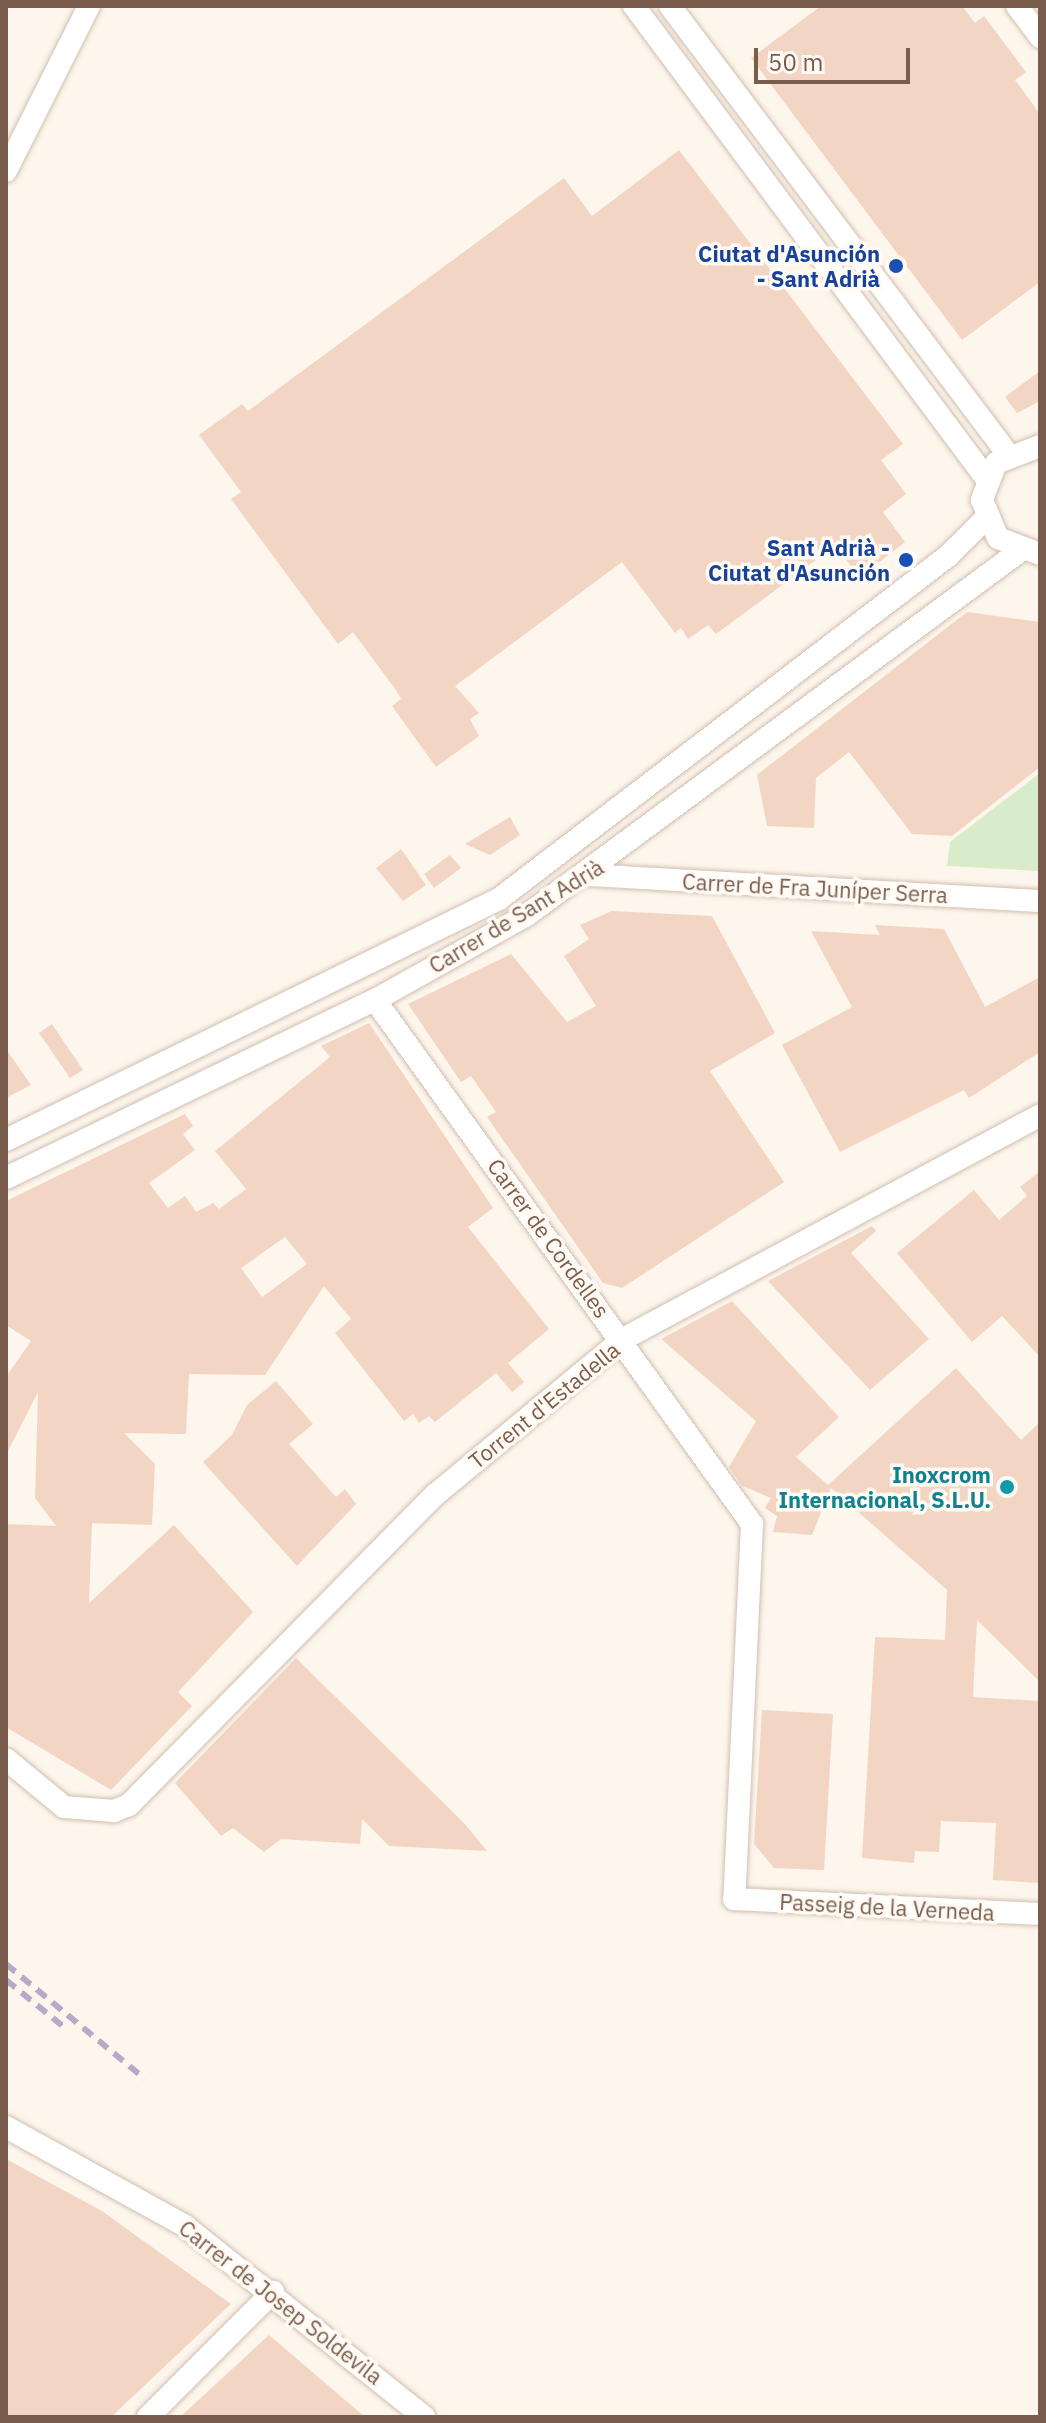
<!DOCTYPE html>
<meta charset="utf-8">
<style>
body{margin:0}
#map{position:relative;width:1046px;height:2423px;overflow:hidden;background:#fdf6ec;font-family:"IBM Plex Sans",sans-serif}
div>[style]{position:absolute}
.green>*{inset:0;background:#d8ecc9}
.building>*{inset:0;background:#f3d5c3}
.roads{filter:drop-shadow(0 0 2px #d1beb0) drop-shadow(0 0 2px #d1beb0)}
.minor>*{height:22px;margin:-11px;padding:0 11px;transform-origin:11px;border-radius:11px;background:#fff}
.rail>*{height:6px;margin-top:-3px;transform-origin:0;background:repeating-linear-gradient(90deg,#b9a8c9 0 12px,transparent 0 20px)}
.dots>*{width:22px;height:22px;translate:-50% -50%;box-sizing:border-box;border:4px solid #fffaf3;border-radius:50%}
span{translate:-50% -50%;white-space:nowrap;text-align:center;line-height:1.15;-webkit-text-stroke:7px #fffaf3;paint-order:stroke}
.transit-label{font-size:22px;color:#164399;font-weight:700}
.right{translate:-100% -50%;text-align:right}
.street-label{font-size:22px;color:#7a5c4d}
.culture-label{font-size:22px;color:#0d838f;font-weight:700}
.frame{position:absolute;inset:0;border:8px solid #7a5c4d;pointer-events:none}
.scale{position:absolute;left:754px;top:48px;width:156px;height:36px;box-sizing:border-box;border:4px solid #7a5c4d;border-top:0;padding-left:10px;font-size:24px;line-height:28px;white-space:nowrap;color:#7a5c4d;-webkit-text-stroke:6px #fffaf3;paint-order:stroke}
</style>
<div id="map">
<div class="green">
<div style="clip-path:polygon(1040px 773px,1040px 871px,947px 866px,950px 842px)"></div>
</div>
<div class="building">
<div style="clip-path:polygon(821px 6px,962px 6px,975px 23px,984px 16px,1026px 72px,1015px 80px,1040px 114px,1040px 282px,962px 340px,751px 58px)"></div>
<div style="clip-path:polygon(679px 150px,903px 444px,881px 460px,906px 494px,883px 512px,905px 542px,859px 578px,836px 545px,716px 634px,708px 625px,688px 639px,681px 628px,675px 633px,622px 562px,455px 686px,479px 713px,470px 719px,479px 736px,436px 767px,392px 706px,401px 699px,396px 690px,353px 632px,338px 644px,231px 499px,241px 492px,199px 435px,242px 404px,248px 411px,564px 178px,592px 216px)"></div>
<div style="clip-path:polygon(1040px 371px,1040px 401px,1017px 413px,1005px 397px)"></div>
<div style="clip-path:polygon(967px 612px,1040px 622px,1040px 767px,952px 836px,912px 834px,849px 752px,816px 778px,814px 828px,767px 826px,757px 775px)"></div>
<div style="clip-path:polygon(510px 817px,520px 835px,490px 855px,465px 844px)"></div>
<div style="clip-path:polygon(401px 849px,426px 885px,403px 901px,376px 868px)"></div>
<div style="clip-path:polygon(450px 855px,461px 868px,434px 888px,424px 874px)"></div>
<div style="clip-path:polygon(612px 911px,712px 916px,775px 1033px,710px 1071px,784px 1182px,622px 1288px,603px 1283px,487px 1117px,496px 1112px,471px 1076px,461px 1082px,408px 1004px,511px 954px,567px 1022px,596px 1006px,564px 956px,589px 939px,580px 925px)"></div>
<div style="clip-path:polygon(875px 925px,944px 929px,985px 1007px,1040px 977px,1040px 1052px,969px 1098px,964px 1090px,840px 1152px,782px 1045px,852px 1007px,811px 931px,880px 935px)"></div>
<div style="clip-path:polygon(evenodd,369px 1023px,493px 1208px,468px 1227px,549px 1329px,508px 1363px,524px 1382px,512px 1392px,496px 1373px,435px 1422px,429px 1416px,419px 1423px,413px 1414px,404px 1421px,335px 1333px,351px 1319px,324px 1286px,265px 1375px,189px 1374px,186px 1434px,124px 1433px,155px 1464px,152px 1525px,92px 1523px,89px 1603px,174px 1525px,253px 1612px,178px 1692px,192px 1706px,111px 1790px,6px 1727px,6px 1524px,56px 1526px,35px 1498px,38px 1392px,6px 1455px,6px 1377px,31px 1341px,6px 1325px,6px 1201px,185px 1114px,193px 1126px,183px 1134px,195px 1150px,149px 1183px,168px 1208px,185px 1196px,196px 1212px,213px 1203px,219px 1209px,246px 1189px,215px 1151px,330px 1057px,321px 1046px,369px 1023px,285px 1237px,307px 1264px,262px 1297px,241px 1268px,285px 1237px)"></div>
<div style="clip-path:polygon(52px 1024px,83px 1070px,70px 1078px,39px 1033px)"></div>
<div style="clip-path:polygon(6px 1049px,31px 1085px,6px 1098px)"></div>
<div style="clip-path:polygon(1040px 1171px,1040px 1357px,1002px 1316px,972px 1342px,897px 1253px,974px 1190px,999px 1220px,1027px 1196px,1020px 1187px)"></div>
<div style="clip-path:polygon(872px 1226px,876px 1231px,851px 1253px,929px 1339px,870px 1390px,768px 1281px)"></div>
<div style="clip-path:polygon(732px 1301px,839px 1417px,796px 1457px,828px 1485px,956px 1368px,1021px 1440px,1040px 1422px,1040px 1682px,977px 1620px,973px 1697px,1040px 1701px,1040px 1883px,993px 1880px,996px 1823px,941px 1821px,939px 1852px,915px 1851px,914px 1863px,862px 1858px,875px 1637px,945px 1640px,947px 1590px,831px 1488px,812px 1535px,773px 1532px,777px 1516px,765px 1508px,771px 1498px,742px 1486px,729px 1467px,756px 1421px,661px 1339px)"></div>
<div style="clip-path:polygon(276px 1381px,313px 1424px,289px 1444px,336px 1497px,345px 1489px,356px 1504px,297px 1566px,203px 1462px,232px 1435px,247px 1405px)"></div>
<div style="clip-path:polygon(296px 1658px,464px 1823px,487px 1851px,389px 1846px,362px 1819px,360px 1844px,281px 1839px,264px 1852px,233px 1828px,221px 1836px,175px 1783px)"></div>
<div style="clip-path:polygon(762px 1710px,833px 1714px,824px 1870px,774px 1868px,754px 1844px)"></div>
<div style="clip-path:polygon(6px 2159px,102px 2211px,231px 2304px,111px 2417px,6px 2417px)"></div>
<div style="clip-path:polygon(269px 2335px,365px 2417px,180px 2417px)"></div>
</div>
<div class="roads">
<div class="minor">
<div style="left:634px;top:6px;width:589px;rotate:53.29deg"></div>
<div style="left:670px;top:6px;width:560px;rotate:52.99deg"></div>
<div style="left:1017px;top:6px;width:39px;rotate:53deg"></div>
<div style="left:6px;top:171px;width:185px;rotate:-63.3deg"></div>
<div style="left:1040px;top:446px;width:47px;rotate:158.9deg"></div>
<div style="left:996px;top:463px;width:40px;rotate:111deg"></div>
<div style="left:982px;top:500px;width:41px;rotate:67.2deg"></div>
<div style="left:998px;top:538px;width:45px;rotate:20.9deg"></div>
<div style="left:589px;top:875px;width:452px;rotate:3.3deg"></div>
<div style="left:375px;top:1000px;width:646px;rotate:54.27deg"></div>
<div style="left:752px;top:1524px;width:375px;rotate:92.7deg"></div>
<div style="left:734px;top:1899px;width:306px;rotate:2.8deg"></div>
<div style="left:6px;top:1140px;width:549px;rotate:-26.05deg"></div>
<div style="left:499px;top:899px;width:565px;rotate:-37.38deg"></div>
<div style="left:948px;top:556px;width:52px;rotate:-45deg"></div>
<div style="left:6px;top:1178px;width:410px;rotate:-25.8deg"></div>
<div style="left:375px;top:1000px;width:174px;rotate:-29.2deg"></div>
<div style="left:527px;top:915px;width:613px;rotate:-36.44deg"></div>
<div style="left:6px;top:1759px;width:75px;rotate:39.6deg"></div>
<div style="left:64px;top:1807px;width:50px;rotate:4.6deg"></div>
<div style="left:114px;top:1811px;width:16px;rotate:-22deg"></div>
<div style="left:129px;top:1805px;width:436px;rotate:-45.4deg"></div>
<div style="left:435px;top:1495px;width:244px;rotate:-39.7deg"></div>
<div style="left:623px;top:1339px;width:473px;rotate:-28.2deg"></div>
<div style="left:6px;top:2127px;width:205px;rotate:28.9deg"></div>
<div style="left:185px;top:2226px;width:306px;rotate:38.6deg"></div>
<div style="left:148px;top:2417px;width:177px;rotate:-45deg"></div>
</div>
</div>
<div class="rail">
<div style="left:6px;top:1964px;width:180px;rotate:39.6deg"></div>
<div style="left:6px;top:1980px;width:76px;rotate:39.1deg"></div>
</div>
<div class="dots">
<div style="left:896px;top:266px;background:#1a4fb4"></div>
<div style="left:906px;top:560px;background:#1a4fb4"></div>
<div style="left:1007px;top:1487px;background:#0f9aa8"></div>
</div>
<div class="transit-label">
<span class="right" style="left:880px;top:266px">Ciutat d'Asunción<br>- Sant Adrià</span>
<span class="right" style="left:890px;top:560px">Sant Adrià -<br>Ciutat d'Asunción</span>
</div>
<div class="street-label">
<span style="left:815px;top:888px;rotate:3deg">Carrer de Fra Juníper Serra</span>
<span style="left:516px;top:916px;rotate:-31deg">Carrer de Sant Adrià</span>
<span style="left:549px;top:1238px;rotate:54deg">Carrer de Cordelles</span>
<span style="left:544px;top:1405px;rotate:-39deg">Torrent d'Estadella</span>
<span style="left:887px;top:1907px;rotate:3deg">Passeig de la Verneda</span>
<span style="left:281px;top:2302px;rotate:38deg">Carrer de Josep Soldevila</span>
</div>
<div class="culture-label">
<span class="right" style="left:991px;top:1487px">Inoxcrom<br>Internacional, S.L.U.</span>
</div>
<div class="frame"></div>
<div class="scale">50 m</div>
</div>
